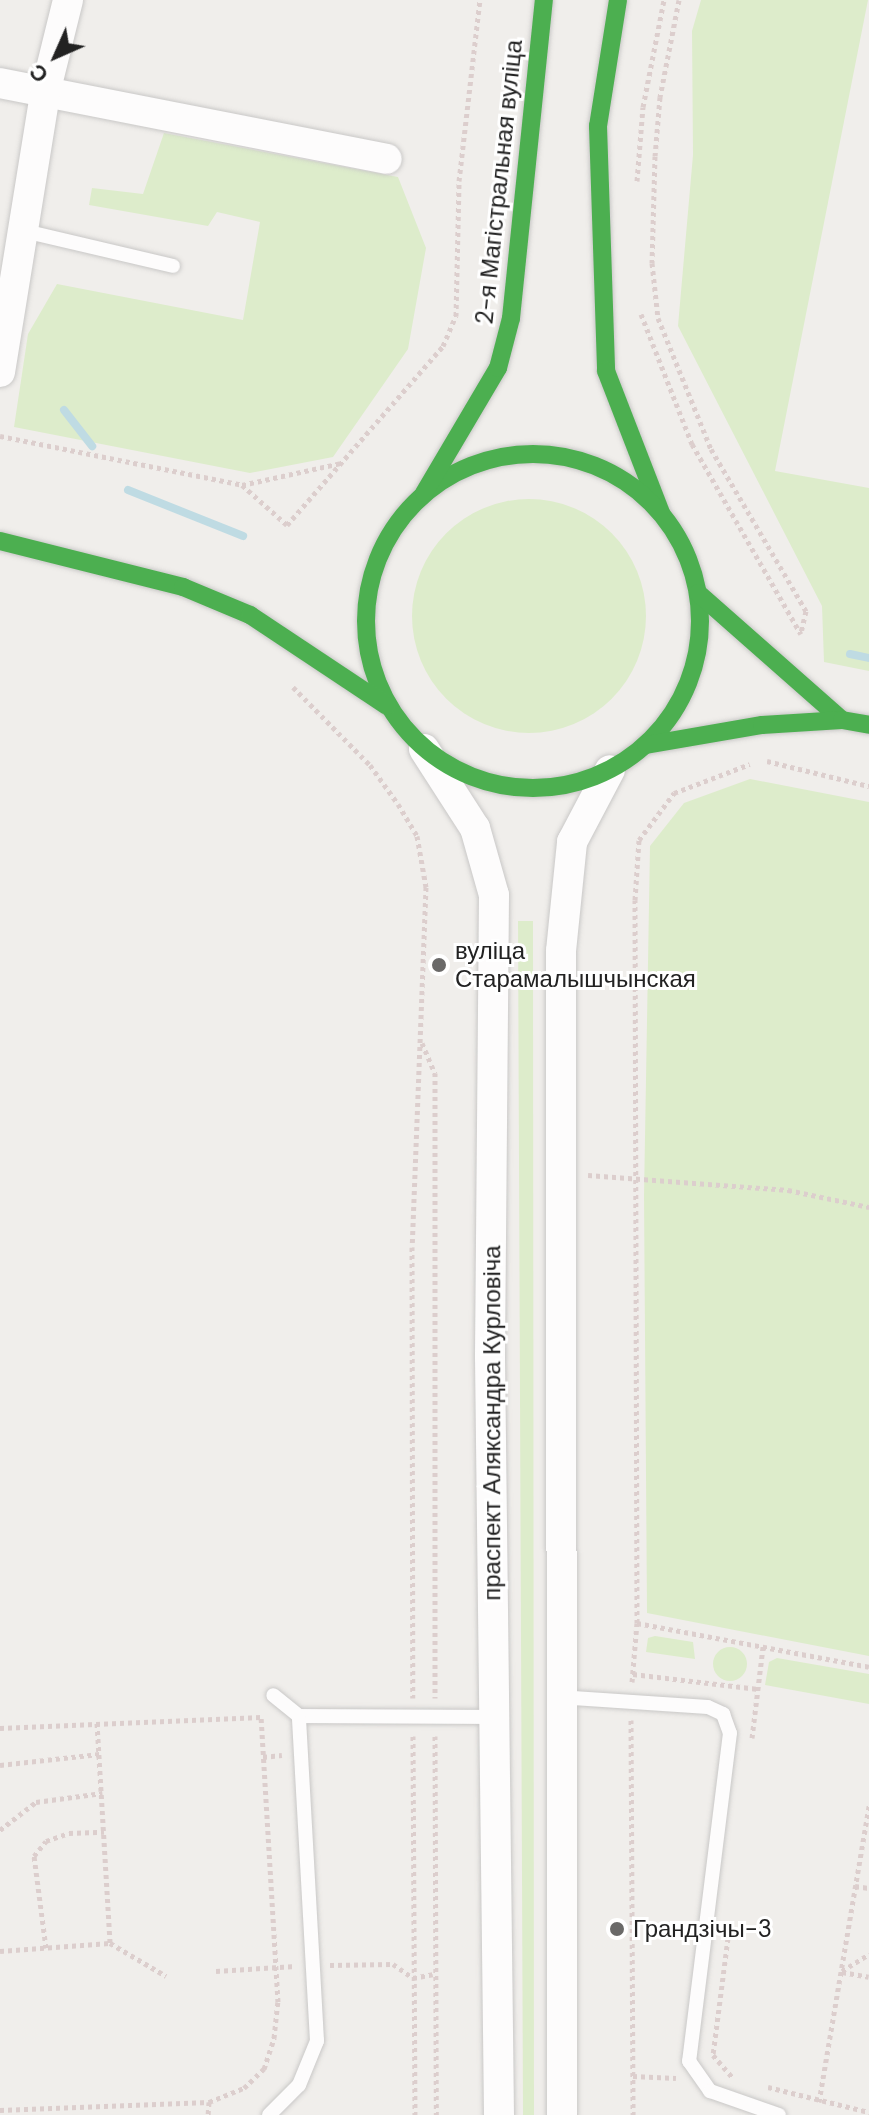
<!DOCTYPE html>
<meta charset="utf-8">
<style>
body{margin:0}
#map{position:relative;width:869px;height:2115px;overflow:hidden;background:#f0eeeb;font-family:"DM Sans",sans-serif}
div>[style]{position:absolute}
.grass>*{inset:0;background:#ddeccb}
.round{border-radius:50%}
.stream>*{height:8px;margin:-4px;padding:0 4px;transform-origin:4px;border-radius:4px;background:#bfdbe3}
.path>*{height:5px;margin-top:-2.5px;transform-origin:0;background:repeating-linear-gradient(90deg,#dccecd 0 4px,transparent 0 8px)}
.roads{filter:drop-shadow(0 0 2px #c9c8c7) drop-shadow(0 0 2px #c9c8c7)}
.lane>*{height:14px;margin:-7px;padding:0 7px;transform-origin:7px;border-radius:7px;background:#fdfcfc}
.street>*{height:30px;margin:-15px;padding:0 15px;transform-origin:15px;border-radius:15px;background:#fdfcfc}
.fast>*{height:18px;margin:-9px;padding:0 9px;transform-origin:9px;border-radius:9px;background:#4caf50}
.fast>.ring{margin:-9px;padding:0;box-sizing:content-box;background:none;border:18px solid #4caf50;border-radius:50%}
.dots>*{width:22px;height:22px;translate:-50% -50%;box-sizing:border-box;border:4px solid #fff;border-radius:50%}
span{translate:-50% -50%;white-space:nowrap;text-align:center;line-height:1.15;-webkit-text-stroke:6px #fff;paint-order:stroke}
.street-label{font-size:24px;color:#222}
.poi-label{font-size:24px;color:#222}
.left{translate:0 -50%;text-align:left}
.north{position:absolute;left:16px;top:16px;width:80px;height:80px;-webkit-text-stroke:6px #fff;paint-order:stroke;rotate:225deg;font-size:22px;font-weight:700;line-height:32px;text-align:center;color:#222}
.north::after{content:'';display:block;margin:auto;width:28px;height:36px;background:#222;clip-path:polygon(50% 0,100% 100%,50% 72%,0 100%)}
</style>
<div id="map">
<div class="grass">
<div style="clip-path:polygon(701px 0,868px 0,775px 471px,869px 488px,869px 671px,824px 662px,822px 606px,678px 326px,693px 155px,692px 31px)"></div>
<div style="clip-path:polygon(164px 133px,398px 177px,426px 248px,408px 349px,333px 457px,250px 473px,14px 427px,28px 334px,57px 284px,243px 320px,260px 222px,217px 212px,208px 226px,89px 205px,92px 188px,143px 194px)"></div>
<div class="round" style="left:412px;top:499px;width:234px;height:234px"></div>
<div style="clip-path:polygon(750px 779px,869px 802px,869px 1656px,647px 1613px,644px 1196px,650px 846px,684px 803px)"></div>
<div style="clip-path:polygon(518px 921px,533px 921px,534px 2115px,523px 2115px)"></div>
<div style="clip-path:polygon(655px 1636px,693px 1642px,695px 1659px,646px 1652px,648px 1638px)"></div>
<div class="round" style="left:713px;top:1647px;width:34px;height:34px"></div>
<div style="clip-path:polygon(777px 1658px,869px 1674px,869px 1704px,765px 1685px,769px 1662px)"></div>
</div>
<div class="stream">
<div style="left:64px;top:410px;width:46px;rotate:52.1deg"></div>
<div style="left:128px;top:490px;width:124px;rotate:21.8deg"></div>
<div style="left:850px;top:654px;width:19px;rotate:12deg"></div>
</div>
<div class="path">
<div style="left:679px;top:0;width:99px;rotate:101.1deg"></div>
<div style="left:660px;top:97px;width:59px;rotate:94.8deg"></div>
<div style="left:655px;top:156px;width:107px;rotate:91.6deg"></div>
<div style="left:652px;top:263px;width:55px;rotate:83.8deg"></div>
<div style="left:658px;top:318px;width:141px;rotate:68deg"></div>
<div style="left:711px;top:449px;width:188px;rotate:59.6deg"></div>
<div style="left:806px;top:611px;width:23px;rotate:103deg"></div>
<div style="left:637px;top:181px;width:74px;rotate:-85.4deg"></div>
<div style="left:643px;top:107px;width:109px;rotate:-78.9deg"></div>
<div style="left:641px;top:314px;width:140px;rotate:68.6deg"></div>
<div style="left:692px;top:444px;width:219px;rotate:60.2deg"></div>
<div style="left:0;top:436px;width:247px;rotate:11.4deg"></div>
<div style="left:242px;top:485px;width:60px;rotate:41.6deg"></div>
<div style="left:287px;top:525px;width:237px;rotate:-48.9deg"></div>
<div style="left:443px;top:346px;width:33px;rotate:-67deg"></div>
<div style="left:456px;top:316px;width:135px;rotate:-88.7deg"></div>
<div style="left:459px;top:181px;width:182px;rotate:-83.4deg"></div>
<div style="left:242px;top:485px;width:101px;rotate:-12.5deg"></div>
<div style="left:293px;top:687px;width:110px;rotate:45.4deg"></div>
<div style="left:370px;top:765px;width:48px;rotate:54.3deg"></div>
<div style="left:398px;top:804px;width:37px;rotate:59deg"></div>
<div style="left:417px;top:836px;width:52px;rotate:80deg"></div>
<div style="left:426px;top:887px;width:360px;rotate:92.2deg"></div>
<div style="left:412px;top:1247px;width:451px;rotate:89.9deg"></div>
<div style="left:767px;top:761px;width:105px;rotate:13.8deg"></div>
<div style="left:422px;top:1043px;width:33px;rotate:67deg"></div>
<div style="left:435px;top:1073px;width:625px;rotate:90deg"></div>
<div style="left:588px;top:1175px;width:201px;rotate:4.3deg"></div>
<div style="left:788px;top:1190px;width:83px;rotate:11.9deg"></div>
<div style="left:637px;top:1623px;width:236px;rotate:10.7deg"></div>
<div style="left:633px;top:1674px;width:126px;rotate:6.8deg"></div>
<div style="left:632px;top:1682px;width:59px;rotate:-85.2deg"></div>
<div style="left:637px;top:1623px;width:723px;rotate:-90.16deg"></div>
<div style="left:635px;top:900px;width:60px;rotate:-86.2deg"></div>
<div style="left:639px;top:840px;width:59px;rotate:-53.3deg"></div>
<div style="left:674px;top:793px;width:81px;rotate:-20.9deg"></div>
<div style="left:631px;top:1720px;width:395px;rotate:89.7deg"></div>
<div style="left:97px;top:1723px;width:220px;rotate:86.6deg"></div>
<div style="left:110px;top:1943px;width:65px;rotate:30.5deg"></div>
<div style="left:0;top:1728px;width:262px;rotate:-2.4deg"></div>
<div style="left:413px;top:1736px;width:379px;rotate:89.7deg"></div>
<div style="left:435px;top:1736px;width:379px;rotate:89.8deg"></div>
<div style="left:752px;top:1738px;width:92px;rotate:-83.1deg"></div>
<div style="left:263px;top:1757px;width:19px;rotate:-6deg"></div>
<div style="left:0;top:1765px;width:100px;rotate:-6.3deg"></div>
<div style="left:0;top:1830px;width:46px;rotate:-37.9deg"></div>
<div style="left:36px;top:1802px;width:67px;rotate:-7.8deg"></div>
<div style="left:855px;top:1886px;width:14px;rotate:8deg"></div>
<div style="left:729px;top:1930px;width:126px;rotate:97.3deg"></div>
<div style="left:713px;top:2055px;width:29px;rotate:49deg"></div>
<div style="left:46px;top:1948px;width:93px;rotate:-97.4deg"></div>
<div style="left:34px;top:1856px;width:19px;rotate:-51deg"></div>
<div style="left:46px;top:1841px;width:24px;rotate:-19deg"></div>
<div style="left:69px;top:1833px;width:35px;rotate:-2deg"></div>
<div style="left:0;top:1951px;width:110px;rotate:-4.2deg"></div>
<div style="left:330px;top:1965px;width:63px;rotate:-0.9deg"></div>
<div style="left:393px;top:1964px;width:24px;rotate:35deg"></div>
<div style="left:413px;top:1978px;width:20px;rotate:-11deg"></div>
<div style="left:216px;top:1971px;width:80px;rotate:-3.6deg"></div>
<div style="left:842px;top:1971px;width:32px;rotate:-32deg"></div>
<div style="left:842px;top:1972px;width:27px;rotate:10deg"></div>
<div style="left:633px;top:2076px;width:43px;rotate:2.7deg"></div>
<div style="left:768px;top:2087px;width:104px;rotate:13.9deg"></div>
<div style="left:209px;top:2102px;width:38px;rotate:-22deg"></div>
<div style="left:244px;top:2088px;width:28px;rotate:-44deg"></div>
<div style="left:264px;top:2069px;width:33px;rotate:-72deg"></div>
<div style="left:274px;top:2038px;width:36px;rotate:-84deg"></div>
<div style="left:278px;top:2002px;width:286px;rotate:-93.4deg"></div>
<div style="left:819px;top:2102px;width:301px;rotate:-80.4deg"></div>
<div style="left:0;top:2110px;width:209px;rotate:-2.2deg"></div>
<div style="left:209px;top:2102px;width:13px;rotate:94deg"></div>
</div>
<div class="roads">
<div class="lane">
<div style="left:24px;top:231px;width:153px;rotate:13.2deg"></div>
<div style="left:558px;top:1697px;width:150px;rotate:3.8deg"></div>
<div style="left:708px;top:1707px;width:17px;rotate:25deg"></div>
<div style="left:723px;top:1714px;width:20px;rotate:70deg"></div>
<div style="left:730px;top:1733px;width:331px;rotate:97.1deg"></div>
<div style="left:689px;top:2061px;width:37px;rotate:55deg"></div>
<div style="left:710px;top:2091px;width:73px;rotate:19.2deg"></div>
<div style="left:299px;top:1716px;width:195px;rotate:0.3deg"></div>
<div style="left:269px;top:2115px;width:42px;rotate:-45deg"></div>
<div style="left:299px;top:2085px;width:48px;rotate:-67.8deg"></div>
<div style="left:317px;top:2041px;width:325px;rotate:-93.2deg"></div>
<div style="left:299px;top:1716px;width:33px;rotate:-141deg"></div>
</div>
<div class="street">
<div style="left:0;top:83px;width:394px;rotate:11.1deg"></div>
<div style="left:0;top:372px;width:283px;rotate:-80.8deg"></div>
<div style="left:45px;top:93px;width:96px;rotate:-76.1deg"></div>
<div style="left:424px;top:749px;width:94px;rotate:57.2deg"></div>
<div style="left:475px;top:828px;width:70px;rotate:74.2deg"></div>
<div style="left:494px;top:895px;width:462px;rotate:90.5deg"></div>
<div style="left:490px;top:1357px;width:758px;rotate:89.32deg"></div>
<div style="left:562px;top:2115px;width:1164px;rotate:-90.05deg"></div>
<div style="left:561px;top:951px;width:110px;rotate:-84.2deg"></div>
<div style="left:572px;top:842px;width:81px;rotate:-62.2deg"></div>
</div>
<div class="fast">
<div style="left:618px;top:0;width:128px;rotate:99deg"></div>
<div style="left:598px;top:126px;width:245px;rotate:88.1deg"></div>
<div style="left:606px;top:371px;width:152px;rotate:68.8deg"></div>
<div class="ring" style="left:366px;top:454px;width:316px;height:316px"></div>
<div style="left:424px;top:493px;width:145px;rotate:-59.4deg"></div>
<div style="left:498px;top:368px;width:52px;rotate:-75.4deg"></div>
<div style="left:511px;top:318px;width:320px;rotate:-84.1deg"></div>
<div style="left:0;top:541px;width:189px;rotate:14.1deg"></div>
<div style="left:183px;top:587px;width:73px;rotate:22.7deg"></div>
<div style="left:250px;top:615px;width:164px;rotate:33.6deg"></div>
<div style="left:698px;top:593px;width:192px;rotate:41.4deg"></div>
<div style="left:646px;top:745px;width:118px;rotate:-9.8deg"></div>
<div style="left:762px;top:725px;width:80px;rotate:-3.6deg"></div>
<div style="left:842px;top:720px;width:27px;rotate:10deg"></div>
</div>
</div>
<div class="dots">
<div style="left:439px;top:965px;background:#6a6968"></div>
<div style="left:617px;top:1929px;background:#6a6968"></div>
</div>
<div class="street-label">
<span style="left:499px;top:182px;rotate:-84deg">2-я Магістральная вуліца</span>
<span style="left:492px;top:1423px;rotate:-90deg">праспект Аляксандра Курловіча</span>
</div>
<div class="poi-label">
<span class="left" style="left:455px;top:965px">вуліца<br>Старамалышчынская</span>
<span class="left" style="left:633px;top:1929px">Грандзічы-3</span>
</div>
<div class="north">С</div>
</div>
